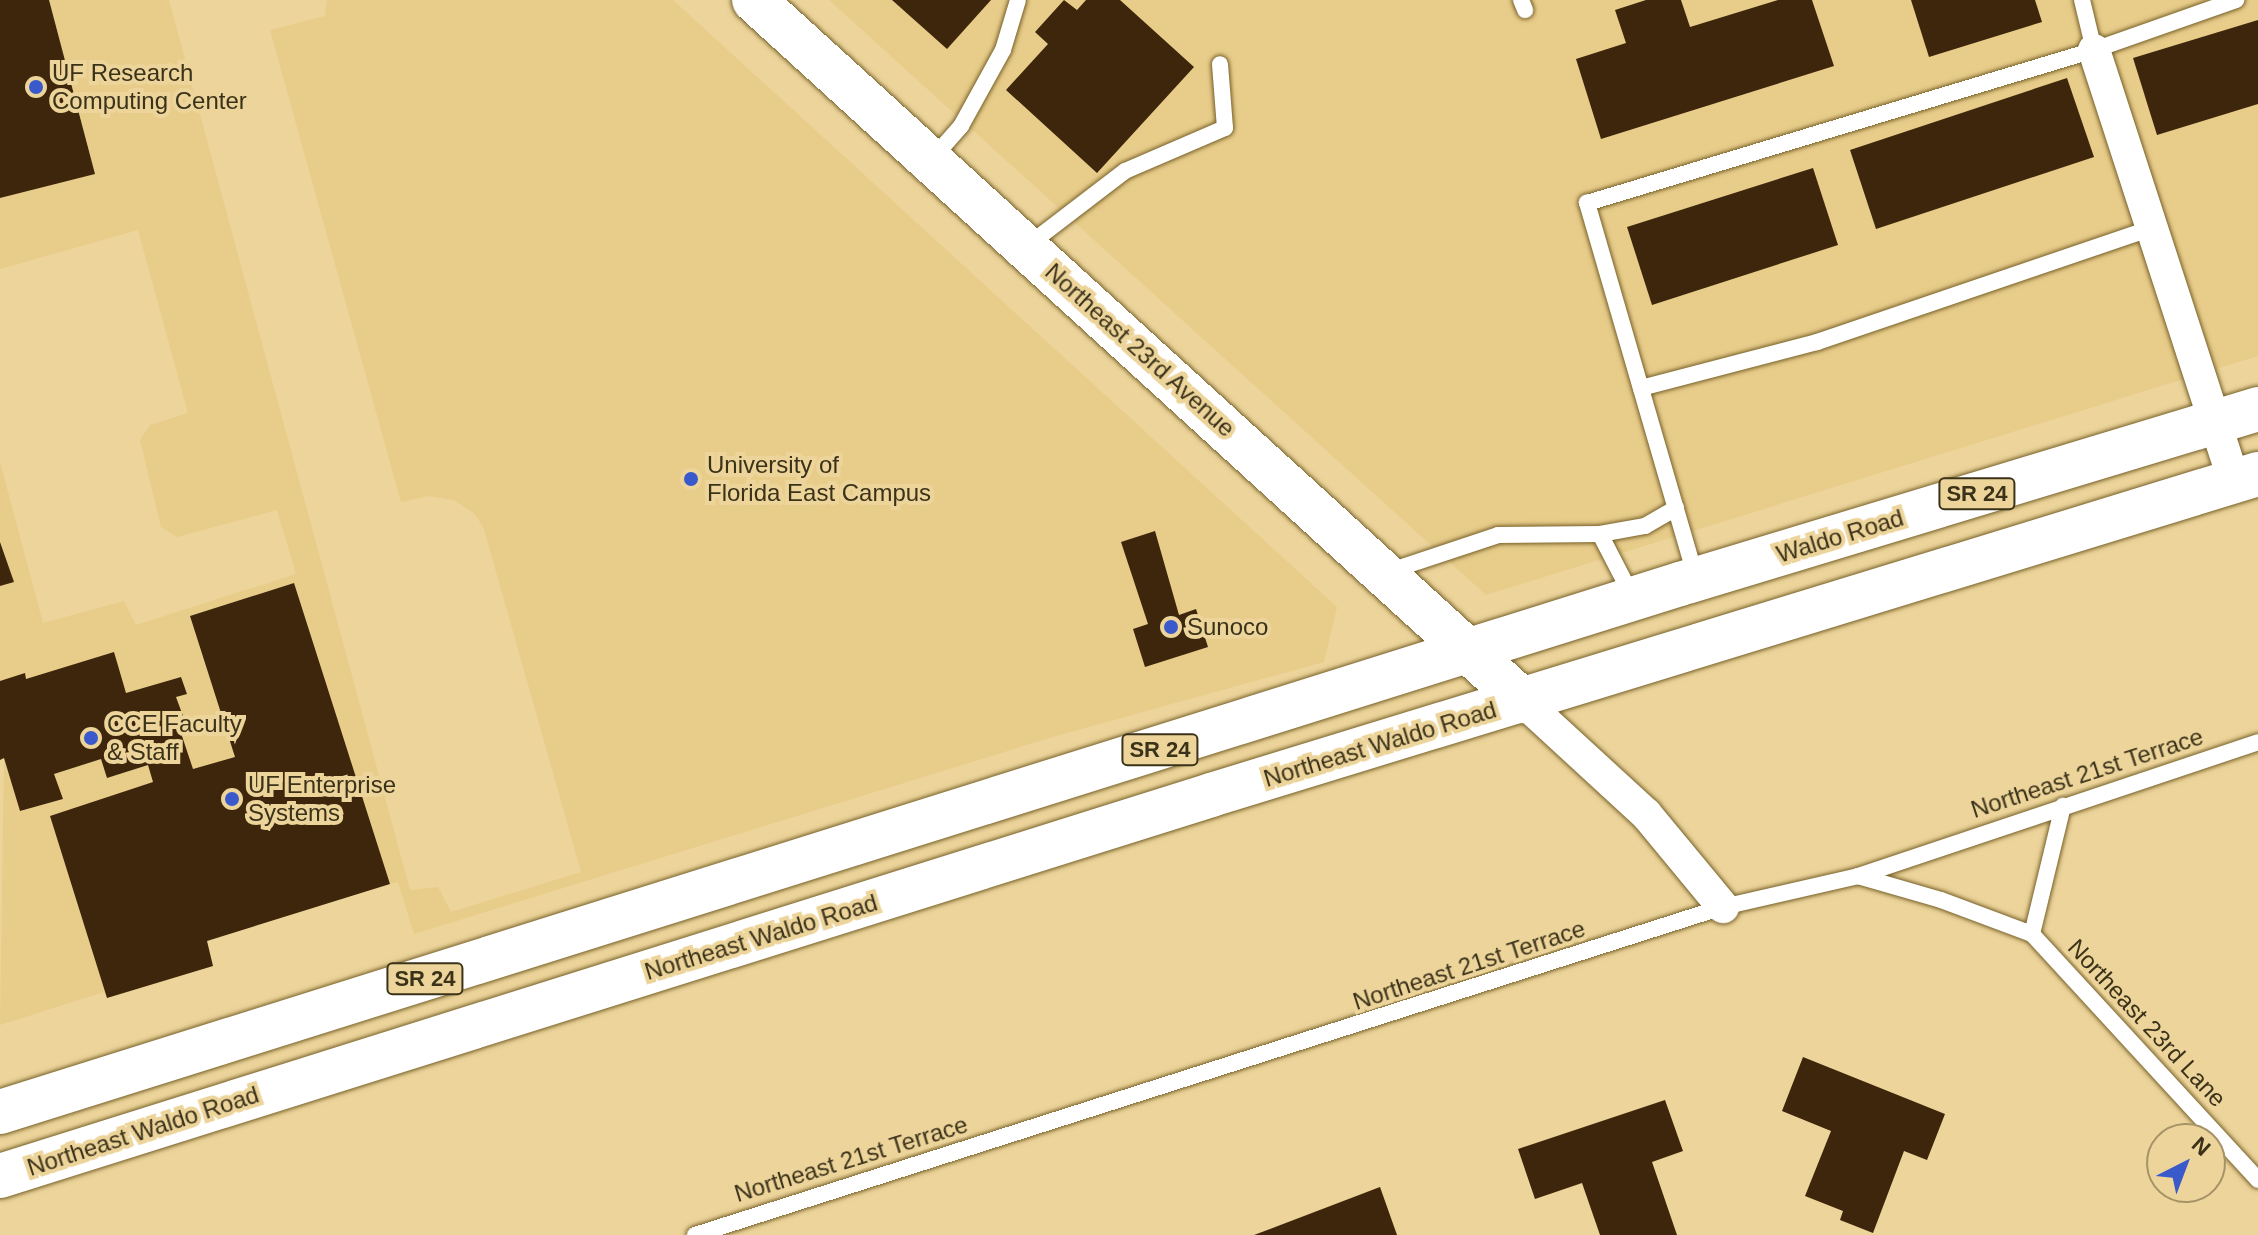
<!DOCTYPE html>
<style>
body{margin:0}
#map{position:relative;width:2258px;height:1235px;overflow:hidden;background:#ecd49a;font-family:Arial,sans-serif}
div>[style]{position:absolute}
.built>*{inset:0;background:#e8cc8a}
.building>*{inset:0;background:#3d260b}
.roads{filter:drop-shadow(0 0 2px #776129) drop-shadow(0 0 2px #776129)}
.lane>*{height:16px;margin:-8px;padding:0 8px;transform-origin:8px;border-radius:8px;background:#fff}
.street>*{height:32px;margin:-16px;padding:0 16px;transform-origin:16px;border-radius:16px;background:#fff}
.secondary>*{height:44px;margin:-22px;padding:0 22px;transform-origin:22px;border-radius:22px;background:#fff}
.highway>*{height:44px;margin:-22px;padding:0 22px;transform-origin:22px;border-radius:22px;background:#fff}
.dots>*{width:22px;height:22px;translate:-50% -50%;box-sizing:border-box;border:4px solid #ecd49a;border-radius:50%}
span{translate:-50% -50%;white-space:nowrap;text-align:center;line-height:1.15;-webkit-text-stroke:8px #ecd49a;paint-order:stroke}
.shield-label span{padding:2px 6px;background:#ecd49a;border:2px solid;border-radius:6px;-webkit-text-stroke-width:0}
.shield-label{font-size:22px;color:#3b321a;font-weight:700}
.poi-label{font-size:24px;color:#3b321a}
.left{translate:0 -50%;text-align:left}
.street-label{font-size:24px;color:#3b321a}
.north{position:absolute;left:2146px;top:1123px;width:80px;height:80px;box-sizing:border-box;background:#ecd49a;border:2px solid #a59367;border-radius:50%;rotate:42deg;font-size:22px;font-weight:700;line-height:32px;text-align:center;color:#3b321a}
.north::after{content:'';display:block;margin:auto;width:28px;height:36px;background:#3a59cb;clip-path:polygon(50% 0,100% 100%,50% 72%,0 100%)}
</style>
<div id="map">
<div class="built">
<div style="clip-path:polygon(49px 0,169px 0,410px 890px,438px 887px,451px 912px,581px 872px,484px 529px,475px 514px,454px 500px,429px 496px,401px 502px,270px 30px,325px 16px,327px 0,673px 0,1337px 607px,1324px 662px,1056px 736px,414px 934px,398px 882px,390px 884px,294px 583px,190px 616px,235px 757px,193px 769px,176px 718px,183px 716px,176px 697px,187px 693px,181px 677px,126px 693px,113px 653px,26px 679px,0 681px,0 586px,13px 582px,0 540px,0 462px,43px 623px,124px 601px,136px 625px,296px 574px,277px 510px,177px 537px,161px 527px,140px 440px,150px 425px,188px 413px,138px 230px,0 269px,0 198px,95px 173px)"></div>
<div style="clip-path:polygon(829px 0,2258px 0,2258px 356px,1486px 595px)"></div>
<div style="clip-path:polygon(4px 758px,20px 811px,63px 800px,54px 774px,101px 759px,107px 778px,148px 765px,153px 782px,50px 816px,107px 998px,104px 992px,0 1025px)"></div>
</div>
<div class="building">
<div style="clip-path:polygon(0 0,49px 0,95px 174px,0 198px)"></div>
<div style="clip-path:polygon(892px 0,991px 0,947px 49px)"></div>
<div style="clip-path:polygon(1064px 0,1077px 10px,1086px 0,1120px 0,1194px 67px,1097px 173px,1006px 90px,1048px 44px,1035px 32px)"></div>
<div style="clip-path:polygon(1646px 0,1681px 0,1690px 27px,1778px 0,1812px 0,1834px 66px,1601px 139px,1576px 59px,1626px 43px,1615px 10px)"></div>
<div style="clip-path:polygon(1911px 0,2035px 0,2042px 22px,1929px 57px)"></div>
<div style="clip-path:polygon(2258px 20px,2258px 104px,2157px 135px,2133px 58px)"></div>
<div style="clip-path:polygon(2067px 78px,2094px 157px,1876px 229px,1850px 150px)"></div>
<div style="clip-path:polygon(1813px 168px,1838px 245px,1652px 305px,1627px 227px)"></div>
<div style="clip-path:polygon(1155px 531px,1179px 615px,1196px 609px,1208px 647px,1145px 667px,1133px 629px,1148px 624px,1121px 542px)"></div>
<div style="clip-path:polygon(0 542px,14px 582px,0 586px)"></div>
<div style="clip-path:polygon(294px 583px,390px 884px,207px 941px,213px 966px,107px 998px,50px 816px,153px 782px,148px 765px,107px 778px,101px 759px,54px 774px,63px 799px,20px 811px,4px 758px,0 760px,0 681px,25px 673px,26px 679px,114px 652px,126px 693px,181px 677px,187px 694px,176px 697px,183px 716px,176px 718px,193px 769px,235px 757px,190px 616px)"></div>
<div style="clip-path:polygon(1803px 1057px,1945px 1114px,1927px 1160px,1904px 1151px,1873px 1233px,1840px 1220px,1843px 1211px,1805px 1196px,1831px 1131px,1782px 1111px)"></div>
<div style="clip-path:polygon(1665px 1100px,1683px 1151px,1652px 1162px,1677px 1235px,1600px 1235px,1582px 1183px,1535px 1199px,1518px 1149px)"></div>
<div style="clip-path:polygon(1380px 1187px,1397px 1235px,1254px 1235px)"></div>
</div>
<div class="roads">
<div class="lane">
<div style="left:1521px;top:0;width:11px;rotate:68deg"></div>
<div style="left:2082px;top:0;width:51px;rotate:76.5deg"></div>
<div style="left:932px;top:159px;width:44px;rotate:-48.7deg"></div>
<div style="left:961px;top:126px;width:87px;rotate:-61.1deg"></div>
<div style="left:1003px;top:50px;width:52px;rotate:-73.3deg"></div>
<div style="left:1027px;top:246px;width:123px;rotate:-37.4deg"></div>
<div style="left:1125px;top:171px;width:109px;rotate:-23.3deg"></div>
<div style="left:1225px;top:128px;width:64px;rotate:-94.5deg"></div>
<div style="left:1641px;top:388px;width:182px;rotate:-14.6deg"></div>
<div style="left:1817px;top:342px;width:354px;rotate:-18.8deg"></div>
<div style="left:1600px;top:534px;width:46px;rotate:-10.1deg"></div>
<div style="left:1645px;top:526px;width:36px;rotate:-30deg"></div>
<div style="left:1387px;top:572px;width:117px;rotate:-18.4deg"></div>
<div style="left:1498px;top:535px;width:102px;rotate:-0.6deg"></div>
<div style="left:1600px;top:534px;width:70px;rotate:62.7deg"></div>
<div style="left:1696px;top:578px;width:391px;rotate:-106.2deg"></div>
<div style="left:1587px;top:203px;width:530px;rotate:-16.79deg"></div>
<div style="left:2094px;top:50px;width:151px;rotate:-19.4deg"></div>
<div style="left:1858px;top:876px;width:86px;rotate:16.1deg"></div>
<div style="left:1941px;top:900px;width:97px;rotate:20.5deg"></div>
<div style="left:2032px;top:934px;width:334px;rotate:47.4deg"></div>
<div style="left:2032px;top:934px;width:132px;rotate:-76.4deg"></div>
<div style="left:695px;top:1235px;width:1079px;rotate:-17.7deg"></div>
<div style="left:1723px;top:907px;width:139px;rotate:-12.9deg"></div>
<div style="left:1858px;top:876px;width:422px;rotate:-18.5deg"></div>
</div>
<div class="street">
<div style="left:2094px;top:50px;width:454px;rotate:72deg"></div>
<div style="left:1523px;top:701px;width:167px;rotate:42.6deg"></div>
<div style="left:1646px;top:814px;width:121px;rotate:50.4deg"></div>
</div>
<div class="secondary">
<div style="left:754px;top:0;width:1041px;rotate:42.35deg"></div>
</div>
<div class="highway">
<div style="left:0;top:1112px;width:1761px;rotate:-17.45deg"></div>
<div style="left:1680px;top:584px;width:604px;rotate:-16.84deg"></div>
<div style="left:0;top:1176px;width:1270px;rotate:-17.46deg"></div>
<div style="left:1211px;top:795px;width:1095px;rotate:-17.05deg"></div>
</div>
</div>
<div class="dots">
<div style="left:36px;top:87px;background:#3a59cb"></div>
<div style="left:691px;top:479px;background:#3a59cb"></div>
<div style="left:1171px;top:627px;background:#3a59cb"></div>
<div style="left:91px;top:738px;background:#3a59cb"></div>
<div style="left:232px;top:799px;background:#3a59cb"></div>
</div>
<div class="shield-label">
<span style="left:1977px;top:494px">SR 24</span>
<span style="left:1160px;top:750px">SR 24</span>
<span style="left:425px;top:979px">SR 24</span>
</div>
<div class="poi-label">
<span class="left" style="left:52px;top:87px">UF Research<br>Computing Center</span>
<span class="left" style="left:707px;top:479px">University of<br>Florida East Campus</span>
<span class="left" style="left:1187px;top:627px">Sunoco</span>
<span class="left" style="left:107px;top:738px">CCE Faculty<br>&amp; Staff</span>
<span class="left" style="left:248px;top:799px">UF Enterprise<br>Systems</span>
</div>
<div class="street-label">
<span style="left:1140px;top:350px;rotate:42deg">Northeast 23rd Avenue</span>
<span style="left:1840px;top:536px;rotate:-17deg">Waldo Road</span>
<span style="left:1380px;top:744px;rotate:-17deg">Northeast Waldo Road</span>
<span style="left:2087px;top:773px;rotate:-18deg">Northeast 21st Terrace</span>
<span style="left:761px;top:937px;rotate:-17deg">Northeast Waldo Road</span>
<span style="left:1469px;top:965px;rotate:-18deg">Northeast 21st Terrace</span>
<span style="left:2147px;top:1023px;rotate:47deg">Northeast 23rd Lane</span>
<span style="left:143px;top:1131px;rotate:-18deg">Northeast Waldo Road</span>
<span style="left:851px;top:1159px;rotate:-17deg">Northeast 21st Terrace</span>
</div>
<div class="north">N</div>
</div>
